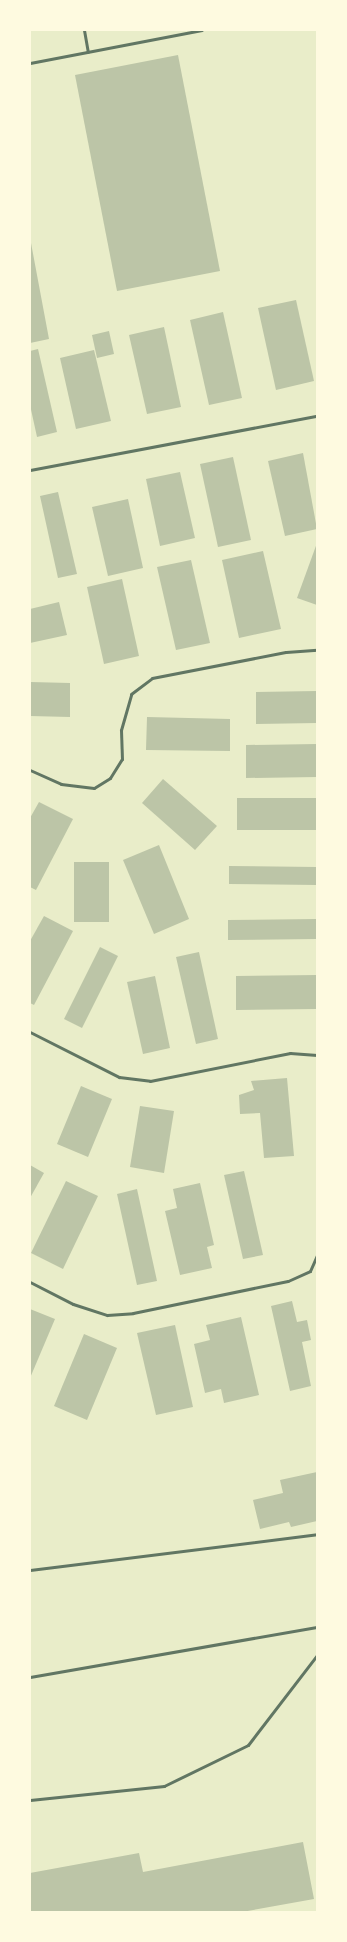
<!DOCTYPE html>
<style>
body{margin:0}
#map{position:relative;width:347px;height:1942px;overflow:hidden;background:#e9edc9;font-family:"Asap Condensed",sans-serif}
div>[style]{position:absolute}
.building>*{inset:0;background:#bcc5a7}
.service>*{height:3px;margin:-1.5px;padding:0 1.5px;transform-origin:1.5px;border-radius:1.5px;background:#617663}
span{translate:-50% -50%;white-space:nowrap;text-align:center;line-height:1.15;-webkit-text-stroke:3.5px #fefae0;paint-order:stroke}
.frame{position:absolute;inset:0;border:31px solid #fefae0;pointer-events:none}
</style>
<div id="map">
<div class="building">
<div style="clip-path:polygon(178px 55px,220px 271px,117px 291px,75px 75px)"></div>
<div style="clip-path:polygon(31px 243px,49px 339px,30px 343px,30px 244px)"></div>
<div style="clip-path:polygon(296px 300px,314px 381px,276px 390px,258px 308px)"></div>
<div style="clip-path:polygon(223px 312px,242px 398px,209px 405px,190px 320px)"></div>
<div style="clip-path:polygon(164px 327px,181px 407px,147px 414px,129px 335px)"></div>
<div style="clip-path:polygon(109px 331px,114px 354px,97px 358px,92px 335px)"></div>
<div style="clip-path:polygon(38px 349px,57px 432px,37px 437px,30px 405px,30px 351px)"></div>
<div style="clip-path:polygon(94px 350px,111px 421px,76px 429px,60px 358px)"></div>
<div style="clip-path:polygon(303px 453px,317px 529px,285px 536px,268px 461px)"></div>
<div style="clip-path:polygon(233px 457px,251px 540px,218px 547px,200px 464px)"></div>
<div style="clip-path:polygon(180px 472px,195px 538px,160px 546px,146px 479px)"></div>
<div style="clip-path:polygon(58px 492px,77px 574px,58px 578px,40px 496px)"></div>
<div style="clip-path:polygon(128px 499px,143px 568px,108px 576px,92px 507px)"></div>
<div style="clip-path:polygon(317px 543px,317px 605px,297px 598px)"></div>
<div style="clip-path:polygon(263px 551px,281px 629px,239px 638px,222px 560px)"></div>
<div style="clip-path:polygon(191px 560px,210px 643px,176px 650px,157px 567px)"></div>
<div style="clip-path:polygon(122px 579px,139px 656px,104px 664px,87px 587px)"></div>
<div style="clip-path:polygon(59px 602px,67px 635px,30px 643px,30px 609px)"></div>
<div style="clip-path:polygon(30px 682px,70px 683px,70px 717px,30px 716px)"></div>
<div style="clip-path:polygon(317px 691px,317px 723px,256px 724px,256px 692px)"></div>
<div style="clip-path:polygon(147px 717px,230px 719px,230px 751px,146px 750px)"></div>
<div style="clip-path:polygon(317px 744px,317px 777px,246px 778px,246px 745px)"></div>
<div style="clip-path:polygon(163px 779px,217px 826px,195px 850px,142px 803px)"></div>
<div style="clip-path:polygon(237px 798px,317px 798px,317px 830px,237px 830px)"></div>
<div style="clip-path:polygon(39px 802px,73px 819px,36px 890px,30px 887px,30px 818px)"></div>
<div style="clip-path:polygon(159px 845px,189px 919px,154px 934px,123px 860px)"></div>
<div style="clip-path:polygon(74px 862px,109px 862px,109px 922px,74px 922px)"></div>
<div style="clip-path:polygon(229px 866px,317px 867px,317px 885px,229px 884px)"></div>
<div style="clip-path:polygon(44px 916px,73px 931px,34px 1005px,30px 1003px,30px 941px)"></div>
<div style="clip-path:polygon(317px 919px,317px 939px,228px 940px,228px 920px)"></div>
<div style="clip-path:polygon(100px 947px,118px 956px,82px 1028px,64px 1019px)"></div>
<div style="clip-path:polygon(199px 952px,218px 1039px,196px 1044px,176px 957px)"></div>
<div style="clip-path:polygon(317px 975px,317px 1009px,236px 1010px,236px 976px)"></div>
<div style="clip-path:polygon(155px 976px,170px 1048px,143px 1054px,127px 982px)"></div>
<div style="clip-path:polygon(287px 1078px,294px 1156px,264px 1158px,260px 1113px,240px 1114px,239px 1095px,254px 1090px,251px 1081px)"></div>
<div style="clip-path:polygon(81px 1086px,112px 1099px,88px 1157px,57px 1144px)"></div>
<div style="clip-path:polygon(140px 1106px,174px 1111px,164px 1173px,130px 1167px)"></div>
<div style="clip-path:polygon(30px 1165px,44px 1173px,30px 1198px)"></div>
<div style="clip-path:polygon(244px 1171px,263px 1255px,243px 1259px,224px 1175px)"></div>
<div style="clip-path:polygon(66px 1181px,98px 1196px,63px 1269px,31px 1253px)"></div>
<div style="clip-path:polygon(200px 1183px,214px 1245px,207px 1247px,212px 1268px,180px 1275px,165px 1211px,177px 1208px,173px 1189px)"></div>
<div style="clip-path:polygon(137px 1189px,157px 1281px,137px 1285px,117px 1194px)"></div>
<div style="clip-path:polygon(292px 1301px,297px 1322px,307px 1320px,311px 1340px,302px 1342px,311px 1386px,290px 1391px,271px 1306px)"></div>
<div style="clip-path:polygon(30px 1309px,55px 1319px,30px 1378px)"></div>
<div style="clip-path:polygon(241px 1317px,259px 1395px,224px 1403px,221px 1389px,205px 1393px,194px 1344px,210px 1340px,206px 1325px)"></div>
<div style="clip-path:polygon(175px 1325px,193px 1407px,156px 1415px,137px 1333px)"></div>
<div style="clip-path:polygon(84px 1334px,117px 1348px,87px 1420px,54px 1406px)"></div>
<div style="clip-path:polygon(317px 1472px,317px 1521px,291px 1527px,289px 1522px,260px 1529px,253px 1500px,283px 1493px,280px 1480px)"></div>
<div style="clip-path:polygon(303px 1842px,314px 1899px,242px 1912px,30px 1912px,30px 1873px,139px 1853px,143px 1872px)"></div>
</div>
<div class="service">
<div style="left:84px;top:30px;width:22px;rotate:80deg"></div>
<div style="left:30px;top:63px;width:175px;rotate:-10.9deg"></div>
<div style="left:30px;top:470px;width:292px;rotate:-10.7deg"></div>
<div style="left:30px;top:770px;width:34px;rotate:24deg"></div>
<div style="left:61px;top:784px;width:33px;rotate:7deg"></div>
<div style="left:94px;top:788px;width:19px;rotate:-32deg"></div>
<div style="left:110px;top:778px;width:22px;rotate:-58deg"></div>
<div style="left:122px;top:759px;width:29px;rotate:-92deg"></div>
<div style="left:121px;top:730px;width:37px;rotate:-74deg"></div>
<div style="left:131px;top:694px;width:26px;rotate:-37deg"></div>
<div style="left:152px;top:678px;width:136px;rotate:-11deg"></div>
<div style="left:286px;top:652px;width:31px;rotate:-4deg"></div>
<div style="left:30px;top:1032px;width:100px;rotate:26.8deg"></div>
<div style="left:119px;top:1077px;width:31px;rotate:7deg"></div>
<div style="left:150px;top:1081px;width:143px;rotate:-11.3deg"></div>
<div style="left:290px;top:1053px;width:27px;rotate:4deg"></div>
<div style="left:30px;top:1282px;width:48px;rotate:27.1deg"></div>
<div style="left:73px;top:1304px;width:36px;rotate:18deg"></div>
<div style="left:107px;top:1315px;width:26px;rotate:-4deg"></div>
<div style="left:133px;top:1313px;width:158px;rotate:-11.7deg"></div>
<div style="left:288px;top:1281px;width:24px;rotate:-24deg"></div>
<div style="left:310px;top:1271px;width:17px;rotate:-66deg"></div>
<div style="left:30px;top:1570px;width:289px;rotate:-7.1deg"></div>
<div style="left:30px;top:1677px;width:291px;rotate:-9.9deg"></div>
<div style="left:30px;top:1800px;width:135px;rotate:-6deg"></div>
<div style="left:164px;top:1786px;width:93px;rotate:-26deg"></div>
<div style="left:248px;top:1745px;width:113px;rotate:-52.5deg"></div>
</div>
<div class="frame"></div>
</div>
